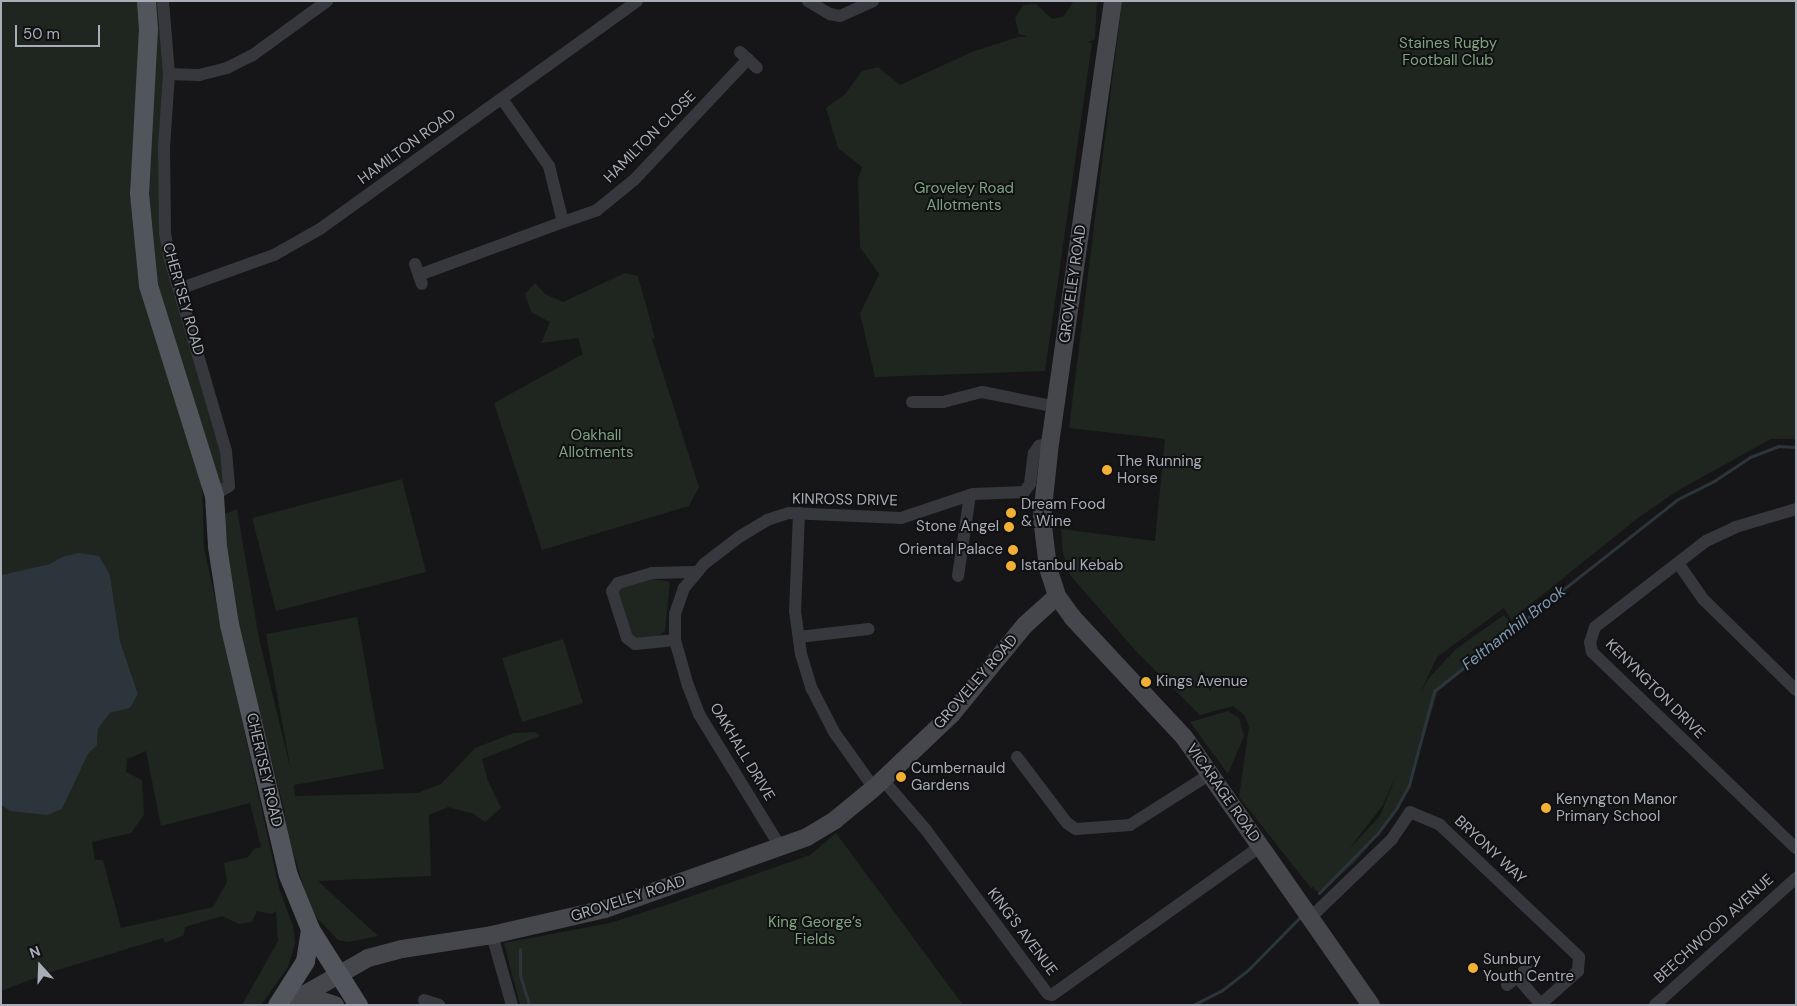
<!DOCTYPE html>
<meta charset="utf-8">
<style>
body{margin:0}
#map{position:relative;width:1797px;height:1006px;overflow:hidden;background:#161618;font-family:"DM Sans",sans-serif}
div>[style]{position:absolute}
.green>*{inset:0;background:#1e261f}
.water>*{inset:0;background:#2c353c}
.stream>*{height:3px;margin:-1.5px;padding:0 1.5px;transform-origin:1.5px;border-radius:1.5px;background:#2c353c}
.street>*{height:12px;margin:-6px;padding:0 6px;transform-origin:6px;border-radius:6px;background:#37383d}
.secondary>*{height:18px;margin:-9px;padding:0 9px;transform-origin:9px;border-radius:9px;background:#45474d}
.primary>*{height:19px;margin:-9.5px;padding:0 9.5px;transform-origin:9.5px;border-radius:9.5px;background:#53555c}
.dots>*{width:14px;height:14px;translate:-50% -50%;box-sizing:border-box;border:2px solid #111113;border-radius:50%}
span{translate:-50% -50%;white-space:nowrap;text-align:center;line-height:1.15;-webkit-text-stroke:4px #111113;paint-order:stroke}
.park-label{font-size:15px;color:#7fa381}
.street-label{font-size:15px;color:#a8adb8}
.poi-label{font-size:15px;color:#a8adb8}
.left{translate:0 -50%;text-align:left}
.right{translate:-100% -50%;text-align:right}
.water-label{font-size:16px;color:#7f9bb3;font-style:italic}
.frame{position:absolute;inset:0;border:2px solid #a8adb8;pointer-events:none}
.north{position:absolute;left:15px;top:941px;width:50px;height:50px;-webkit-text-stroke:4px #111113;paint-order:stroke;rotate:340deg;font-size:14px;font-weight:700;line-height:20px;text-align:center;color:#a8adb8}
.north::after{content:'';display:block;margin:auto;width:18px;height:22px;background:#a8adb8;clip-path:polygon(50% 0,100% 100%,50% 72%,0 100%)}
.scale{position:absolute;left:15px;top:25px;width:85px;height:22px;box-sizing:border-box;border:2px solid #a8adb8;border-top:0;padding-left:6px;font-size:15px;line-height:18px;white-space:nowrap;color:#a8adb8;-webkit-text-stroke:4px #111113;paint-order:stroke}
</style>
<div id="map">
<div class="green">
<div style="clip-path:polygon(evenodd,1px 1px,141px 1px,135px 203px,202px 474px,204px 548px,279px 888px,293px 926px,295px 943px,288px 967px,261px 1005px,242px 1005px,278px 941px,276px 911px,272px 914px,257px 911px,252px 922px,239px 924px,222px 916px,185px 927px,184px 935px,165px 943px,163px 938px,48px 973px,1px 991px,1px 805px,10px 811px,62px 809px,88px 754px,97px 745px,98px 729px,110px 713px,130px 708px,138px 694px,120px 641px,110px 575px,62px 557px,50px 564px,1px 575px,1px 1px,146px 751px,161px 826px,250px 803px,261px 847px,254px 849px,248px 857px,224px 863px,227px 882px,213px 907px,121px 928px,103px 860px,95px 860px,92px 842px,131px 833px,144px 815px,142px 780px,126px 772px,127px 759px,146px 751px)"></div>
<div style="clip-path:polygon(146px 1px,163px 1px,164px 212px,231px 479px,220px 494px,148px 285px)"></div>
<div style="clip-path:polygon(1074px 1px,1097px 1px,1095px 39px,1088px 42px,1092px 43px,1045px 371px,875px 377px,860px 314px,879px 274px,860px 247px,858px 179px,862px 167px,838px 148px,826px 108px,845px 94px,862px 71px,878px 67px,900px 85px,972px 52px,1018px 37px,1028px 37px,1019px 34px,1015px 18px,1023px 5px,1036px 4px,1052px 19px,1063px 17px)"></div>
<div style="clip-path:polygon(evenodd,1122px 1px,1796px 1px,1796px 439px,1771px 439px,1677px 491px,1638px 518px,1511px 620px,1504px 608px,1437px 657px,1420px 694px,1429px 678px,1456px 649px,1504px 615px,1516px 629px,1438px 691px,1407px 793px,1393px 817px,1356px 861px,1320px 894px,1313px 887px,1311px 888px,1239px 797px,1249px 727px,1245px 716px,1233px 706px,1200px 715px,1135px 650px,1070px 575px,1063px 553px,1061px 529px,1155px 541px,1165px 439px,1069px 428px,1122px 1px,1398px 771px,1380px 816px,1349px 849px,1383px 805px,1398px 771px)"></div>
<div style="clip-path:polygon(625px 273px,638px 276px,655px 338px,652px 339px,699px 487px,689px 506px,542px 550px,494px 403px,583px 354px,578px 338px,541px 343px,550px 322px,531px 312px,525px 294px,535px 283px,545px 294px,563px 302px)"></div>
<div style="clip-path:polygon(402px 479px,426px 572px,276px 611px,252px 518px)"></div>
<div style="clip-path:polygon(237px 509px,259px 638px,291px 771px,266px 634px,357px 617px,384px 769px,294px 785px,295px 796px,417px 793px,441px 784px,475px 748px,514px 733px,535px 732px,540px 736px,482px 759px,488px 781px,501px 808px,485px 822px,474px 814px,448px 807px,429px 815px,431px 876px,318px 881px,378px 936px,348px 942px,338px 940px,316px 917px,308px 901px,288px 835px,284px 809px,210px 520px)"></div>
<div style="clip-path:polygon(649px 578px,670px 582px,665px 631px,658px 636px,636px 639px,630px 633px,617px 594px,622px 586px)"></div>
<div style="clip-path:polygon(563px 639px,583px 703px,522px 722px,502px 658px)"></div>
<div style="clip-path:polygon(1228px 711px,1239px 718px,1244px 736px,1228px 774px,1190px 722px)"></div>
<div style="clip-path:polygon(836px 833px,963px 1005px,520px 1005px,504px 943px,610px 923px,666px 905px,810px 855px)"></div>
</div>
<div class="water">
<div style="clip-path:polygon(79px 553px,99px 556px,110px 575px,120px 641px,138px 694px,130px 708px,110px 713px,98px 729px,97px 745px,88px 754px,62px 809px,47px 815px,10px 811px,1px 805px,1px 575px,50px 564px,62px 557px)"></div>
</div>
<div class="stream">
<div style="left:1319px;top:893px;width:83px;rotate:-45.5deg"></div>
<div style="left:1377px;top:834px;width:34px;rotate:-53deg"></div>
<div style="left:1397px;top:807px;width:25px;rotate:-61deg"></div>
<div style="left:1409px;top:785px;width:97px;rotate:-75.1deg"></div>
<div style="left:1434px;top:691px;width:310px;rotate:-38.2deg"></div>
<div style="left:1678px;top:499px;width:40px;rotate:-26.6deg"></div>
<div style="left:1714px;top:481px;width:43px;rotate:-33.7deg"></div>
<div style="left:1750px;top:457px;width:30px;rotate:-21deg"></div>
<div style="left:1778px;top:446px;width:18px;rotate:3deg"></div>
<div style="left:520px;top:949px;width:26px;rotate:90deg"></div>
<div style="left:520px;top:975px;width:31px;rotate:73deg"></div>
<div style="left:1193px;top:1005px;width:31px;rotate:-27deg"></div>
<div style="left:1221px;top:991px;width:34px;rotate:-38deg"></div>
<div style="left:1248px;top:970px;width:74px;rotate:-45.5deg"></div>
</div>
<div class="street">
<div style="left:163px;top:1px;width:73px;rotate:85.3deg"></div>
<div style="left:169px;top:74px;width:73px;rotate:93.9deg"></div>
<div style="left:164px;top:147px;width:86px;rotate:89.3deg"></div>
<div style="left:165px;top:233px;width:23px;rotate:80deg"></div>
<div style="left:169px;top:256px;width:203px;rotate:73.7deg"></div>
<div style="left:226px;top:451px;width:35px;rotate:85deg"></div>
<div style="left:229px;top:486px;width:17px;rotate:149deg"></div>
<div style="left:808px;top:1px;width:26px;rotate:31deg"></div>
<div style="left:830px;top:14px;width:10px;rotate:11deg"></div>
<div style="left:840px;top:16px;width:36px;rotate:-24deg"></div>
<div style="left:740px;top:52px;width:23px;rotate:43deg"></div>
<div style="left:169px;top:74px;width:30px;rotate:2deg"></div>
<div style="left:199px;top:75px;width:29px;rotate:-14deg"></div>
<div style="left:227px;top:68px;width:29px;rotate:-27deg"></div>
<div style="left:253px;top:55px;width:92px;rotate:-36.1deg"></div>
<div style="left:502px;top:99px;width:82px;rotate:55deg"></div>
<div style="left:549px;top:166px;width:58px;rotate:76deg"></div>
<div style="left:563px;top:222px;width:36px;rotate:-19deg"></div>
<div style="left:597px;top:210px;width:49px;rotate:-39.2deg"></div>
<div style="left:635px;top:179px;width:165px;rotate:-46.7deg"></div>
<div style="left:415px;top:264px;width:21px;rotate:71deg"></div>
<div style="left:419px;top:275px;width:153px;rotate:-20.2deg"></div>
<div style="left:179px;top:289px;width:101px;rotate:-19.7deg"></div>
<div style="left:274px;top:255px;width:53px;rotate:-29.5deg"></div>
<div style="left:320px;top:229px;width:390px;rotate:-35.7deg"></div>
<div style="left:912px;top:402px;width:31px"></div>
<div style="left:943px;top:402px;width:40px;rotate:-14.4deg"></div>
<div style="left:982px;top:392px;width:76px;rotate:11.3deg"></div>
<div style="left:1796px;top:509px;width:63px;rotate:163.3deg"></div>
<div style="left:1736px;top:527px;width:33px;rotate:155deg"></div>
<div style="left:1706px;top:541px;width:140px;rotate:142.2deg"></div>
<div style="left:1595px;top:627px;width:16px;rotate:108deg"></div>
<div style="left:1590px;top:642px;width:10px;rotate:79deg"></div>
<div style="left:1592px;top:652px;width:283px;rotate:43.9deg"></div>
<div style="left:799px;top:513px;width:98px;rotate:92.3deg"></div>
<div style="left:795px;top:611px;width:43px;rotate:82.1deg"></div>
<div style="left:801px;top:654px;width:37px;rotate:73deg"></div>
<div style="left:812px;top:689px;width:48px;rotate:62.9deg"></div>
<div style="left:834px;top:732px;width:69px;rotate:54.5deg"></div>
<div style="left:1678px;top:563px;width:44px;rotate:55.2deg"></div>
<div style="left:1703px;top:599px;width:130px;rotate:44.4deg"></div>
<div style="left:958px;top:576px;width:82px;rotate:-81.6deg"></div>
<div style="left:799px;top:637px;width:70px;rotate:-6.5deg"></div>
<div style="left:675px;top:640px;width:40px;rotate:174.3deg"></div>
<div style="left:635px;top:644px;width:10px;rotate:-143deg"></div>
<div style="left:627px;top:638px;width:49px;rotate:-107.7deg"></div>
<div style="left:612px;top:591px;width:10px;rotate:-53deg"></div>
<div style="left:618px;top:583px;width:35px;rotate:-16deg"></div>
<div style="left:652px;top:573px;width:43px;rotate:-1.3deg"></div>
<div style="left:1017px;top:757px;width:83px;rotate:52.9deg"></div>
<div style="left:1067px;top:823px;width:11px;rotate:34deg"></div>
<div style="left:1076px;top:829px;width:54px;rotate:-4.2deg"></div>
<div style="left:1130px;top:825px;width:95px;rotate:-32.5deg"></div>
<div style="left:883px;top:780px;width:66px;rotate:49.3deg"></div>
<div style="left:926px;top:830px;width:204px;rotate:53.4deg"></div>
<div style="left:1048px;top:994px;width:4px;rotate:14deg"></div>
<div style="left:1052px;top:995px;width:257px;rotate:-35.5deg"></div>
<div style="left:781px;top:848px;width:157px;rotate:-121.5deg"></div>
<div style="left:699px;top:714px;width:30px;rotate:-111deg"></div>
<div style="left:688px;top:686px;width:48px;rotate:-105.8deg"></div>
<div style="left:675px;top:640px;width:26px;rotate:-90deg"></div>
<div style="left:675px;top:614px;width:28px;rotate:-71deg"></div>
<div style="left:684px;top:588px;width:31px;rotate:-50deg"></div>
<div style="left:704px;top:564px;width:44px;rotate:-37.6deg"></div>
<div style="left:739px;top:537px;width:33px;rotate:-31deg"></div>
<div style="left:767px;top:520px;width:23px;rotate:-18deg"></div>
<div style="left:789px;top:513px;width:112px;rotate:2.6deg"></div>
<div style="left:901px;top:518px;width:76px;rotate:-18.4deg"></div>
<div style="left:973px;top:494px;width:51px;rotate:-2.2deg"></div>
<div style="left:1024px;top:492px;width:10px;rotate:-53deg"></div>
<div style="left:1030px;top:484px;width:31px;rotate:-83deg"></div>
<div style="left:1034px;top:453px;width:9px;rotate:-54deg"></div>
<div style="left:1039px;top:446px;width:11px;rotate:-15deg"></div>
<div style="left:1311px;top:917px;width:112px;rotate:-43.9deg"></div>
<div style="left:1392px;top:839px;width:32px;rotate:-56deg"></div>
<div style="left:1410px;top:812px;width:33px;rotate:23deg"></div>
<div style="left:1440px;top:825px;width:192px;rotate:43.5deg"></div>
<div style="left:1579px;top:957px;width:14px;rotate:94deg"></div>
<div style="left:1578px;top:971px;width:50px;rotate:138.3deg"></div>
<div style="left:492px;top:935px;width:73px;rotate:74.1deg"></div>
<div style="left:1517px;top:977px;width:37px;rotate:49deg"></div>
<div style="left:1507px;top:985px;width:26px;rotate:-39deg"></div>
<div style="left:424px;top:1000px;width:16px;rotate:18deg"></div>
<div style="left:1655px;top:1005px;width:190px;rotate:-42deg"></div>
</div>
<div class="secondary">
<div style="left:1113px;top:1px;width:446px;rotate:98.1deg"></div>
<div style="left:1050px;top:443px;width:74px;rotate:96.2deg"></div>
<div style="left:1042px;top:517px;width:51px;rotate:83.3deg"></div>
<div style="left:1048px;top:568px;width:29px;rotate:72deg"></div>
<div style="left:1057px;top:596px;width:26px;rotate:54deg"></div>
<div style="left:1072px;top:617px;width:164px;rotate:47deg"></div>
<div style="left:1184px;top:737px;width:327px;rotate:55.1deg"></div>
<div style="left:293px;top:1000px;width:23px;rotate:-2deg"></div>
<div style="left:316px;top:999px;width:20px;rotate:18deg"></div>
<div style="left:286px;top:1005px;width:95px;rotate:-29.8deg"></div>
<div style="left:368px;top:958px;width:35px;rotate:-15deg"></div>
<div style="left:402px;top:949px;width:91px;rotate:-8.8deg"></div>
<div style="left:492px;top:935px;width:116px;rotate:-13deg"></div>
<div style="left:605px;top:909px;width:214px;rotate:-19.6deg"></div>
<div style="left:807px;top:837px;width:33px;rotate:-31deg"></div>
<div style="left:835px;top:820px;width:50px;rotate:-39.4deg"></div>
<div style="left:874px;top:788px;width:106px;rotate:-43.5deg"></div>
<div style="left:951px;top:715px;width:117px;rotate:-50.6deg"></div>
<div style="left:1025px;top:625px;width:43px;rotate:-42.2deg"></div>
</div>
<div class="primary">
<div style="left:146px;top:1px;width:27px;rotate:86deg"></div>
<div style="left:148px;top:28px;width:165px;rotate:93.1deg"></div>
<div style="left:139px;top:193px;width:92px;rotate:84.4deg"></div>
<div style="left:148px;top:285px;width:220px;rotate:72.6deg"></div>
<div style="left:214px;top:495px;width:51px;rotate:86.6deg"></div>
<div style="left:217px;top:546px;width:79px;rotate:81.3deg"></div>
<div style="left:229px;top:624px;width:258px;rotate:76.8deg"></div>
<div style="left:288px;top:875px;width:58px;rotate:67.8deg"></div>
<div style="left:310px;top:929px;width:90px;rotate:57.7deg"></div>
<div style="left:277px;top:1005px;width:52px;rotate:-57.5deg"></div>
<div style="left:305px;top:961px;width:32px;rotate:-81deg"></div>
</div>
<div class="dots">
<div style="left:1107px;top:470px;background:#f2b134"></div>
<div style="left:1011px;top:513px;background:#f2b134"></div>
<div style="left:1009px;top:527px;background:#f2b134"></div>
<div style="left:1013px;top:550px;background:#f2b134"></div>
<div style="left:1011px;top:566px;background:#f2b134"></div>
<div style="left:1146px;top:682px;background:#f2b134"></div>
<div style="left:901px;top:777px;background:#f2b134"></div>
<div style="left:1546px;top:808px;background:#f2b134"></div>
<div style="left:1473px;top:968px;background:#f2b134"></div>
</div>
<div class="park-label">
<span style="left:1448px;top:52px">Staines Rugby<br>Football Club</span>
<span style="left:964px;top:197px">Groveley Road<br>Allotments</span>
<span style="left:596px;top:444px">Oakhall<br>Allotments</span>
<span style="left:815px;top:931px">King George’s<br>Fields</span>
</div>
<div class="street-label">
<span style="left:650px;top:137px;rotate:-45deg">HAMILTON CLOSE</span>
<span style="left:407px;top:147px;rotate:-36deg">HAMILTON ROAD</span>
<span style="left:1073px;top:284px;rotate:-82deg">GROVELEY ROAD</span>
<span style="left:183px;top:299px;rotate:74deg">CHERTSEY ROAD</span>
<span style="left:845px;top:500px;rotate:1deg">KINROSS DRIVE</span>
<span style="left:976px;top:682px;rotate:-49deg">GROVELEY ROAD</span>
<span style="left:1655px;top:689px;rotate:45deg">KENYNGTON DRIVE</span>
<span style="left:742px;top:752px;rotate:59deg">OAKHALL DRIVE</span>
<span style="left:264px;top:770px;rotate:77deg">CHERTSEY ROAD</span>
<span style="left:1223px;top:793px;rotate:55deg">VICARAGE ROAD</span>
<span style="left:1490px;top:850px;rotate:43deg">BRYONY WAY</span>
<span style="left:628px;top:899px;rotate:-18deg">GROVELEY ROAD</span>
<span style="left:1714px;top:929px;rotate:-42deg">BEECHWOOD AVENUE</span>
<span style="left:1022px;top:932px;rotate:53deg">KING'S AVENUE</span>
</div>
<div class="poi-label">
<span class="left" style="left:1117px;top:470px">The Running<br>Horse</span>
<span class="left" style="left:1021px;top:513px">Dream Food<br>&amp; Wine</span>
<span class="right" style="left:999px;top:527px">Stone Angel</span>
<span class="right" style="left:1003px;top:550px">Oriental Palace</span>
<span class="left" style="left:1021px;top:566px">Istanbul Kebab</span>
<span class="left" style="left:1156px;top:682px">Kings Avenue</span>
<span class="left" style="left:911px;top:777px">Cumbernauld<br>Gardens</span>
<span class="left" style="left:1556px;top:808px">Kenyngton Manor<br>Primary School</span>
<span class="left" style="left:1483px;top:968px">Sunbury<br>Youth Centre</span>
</div>
<div class="water-label">
<span style="left:1514px;top:628px;rotate:-38deg">Felthamhill Brook</span>
</div>
<div class="frame"></div>
<div class="north">N</div>
<div class="scale">50 m</div>
</div>
